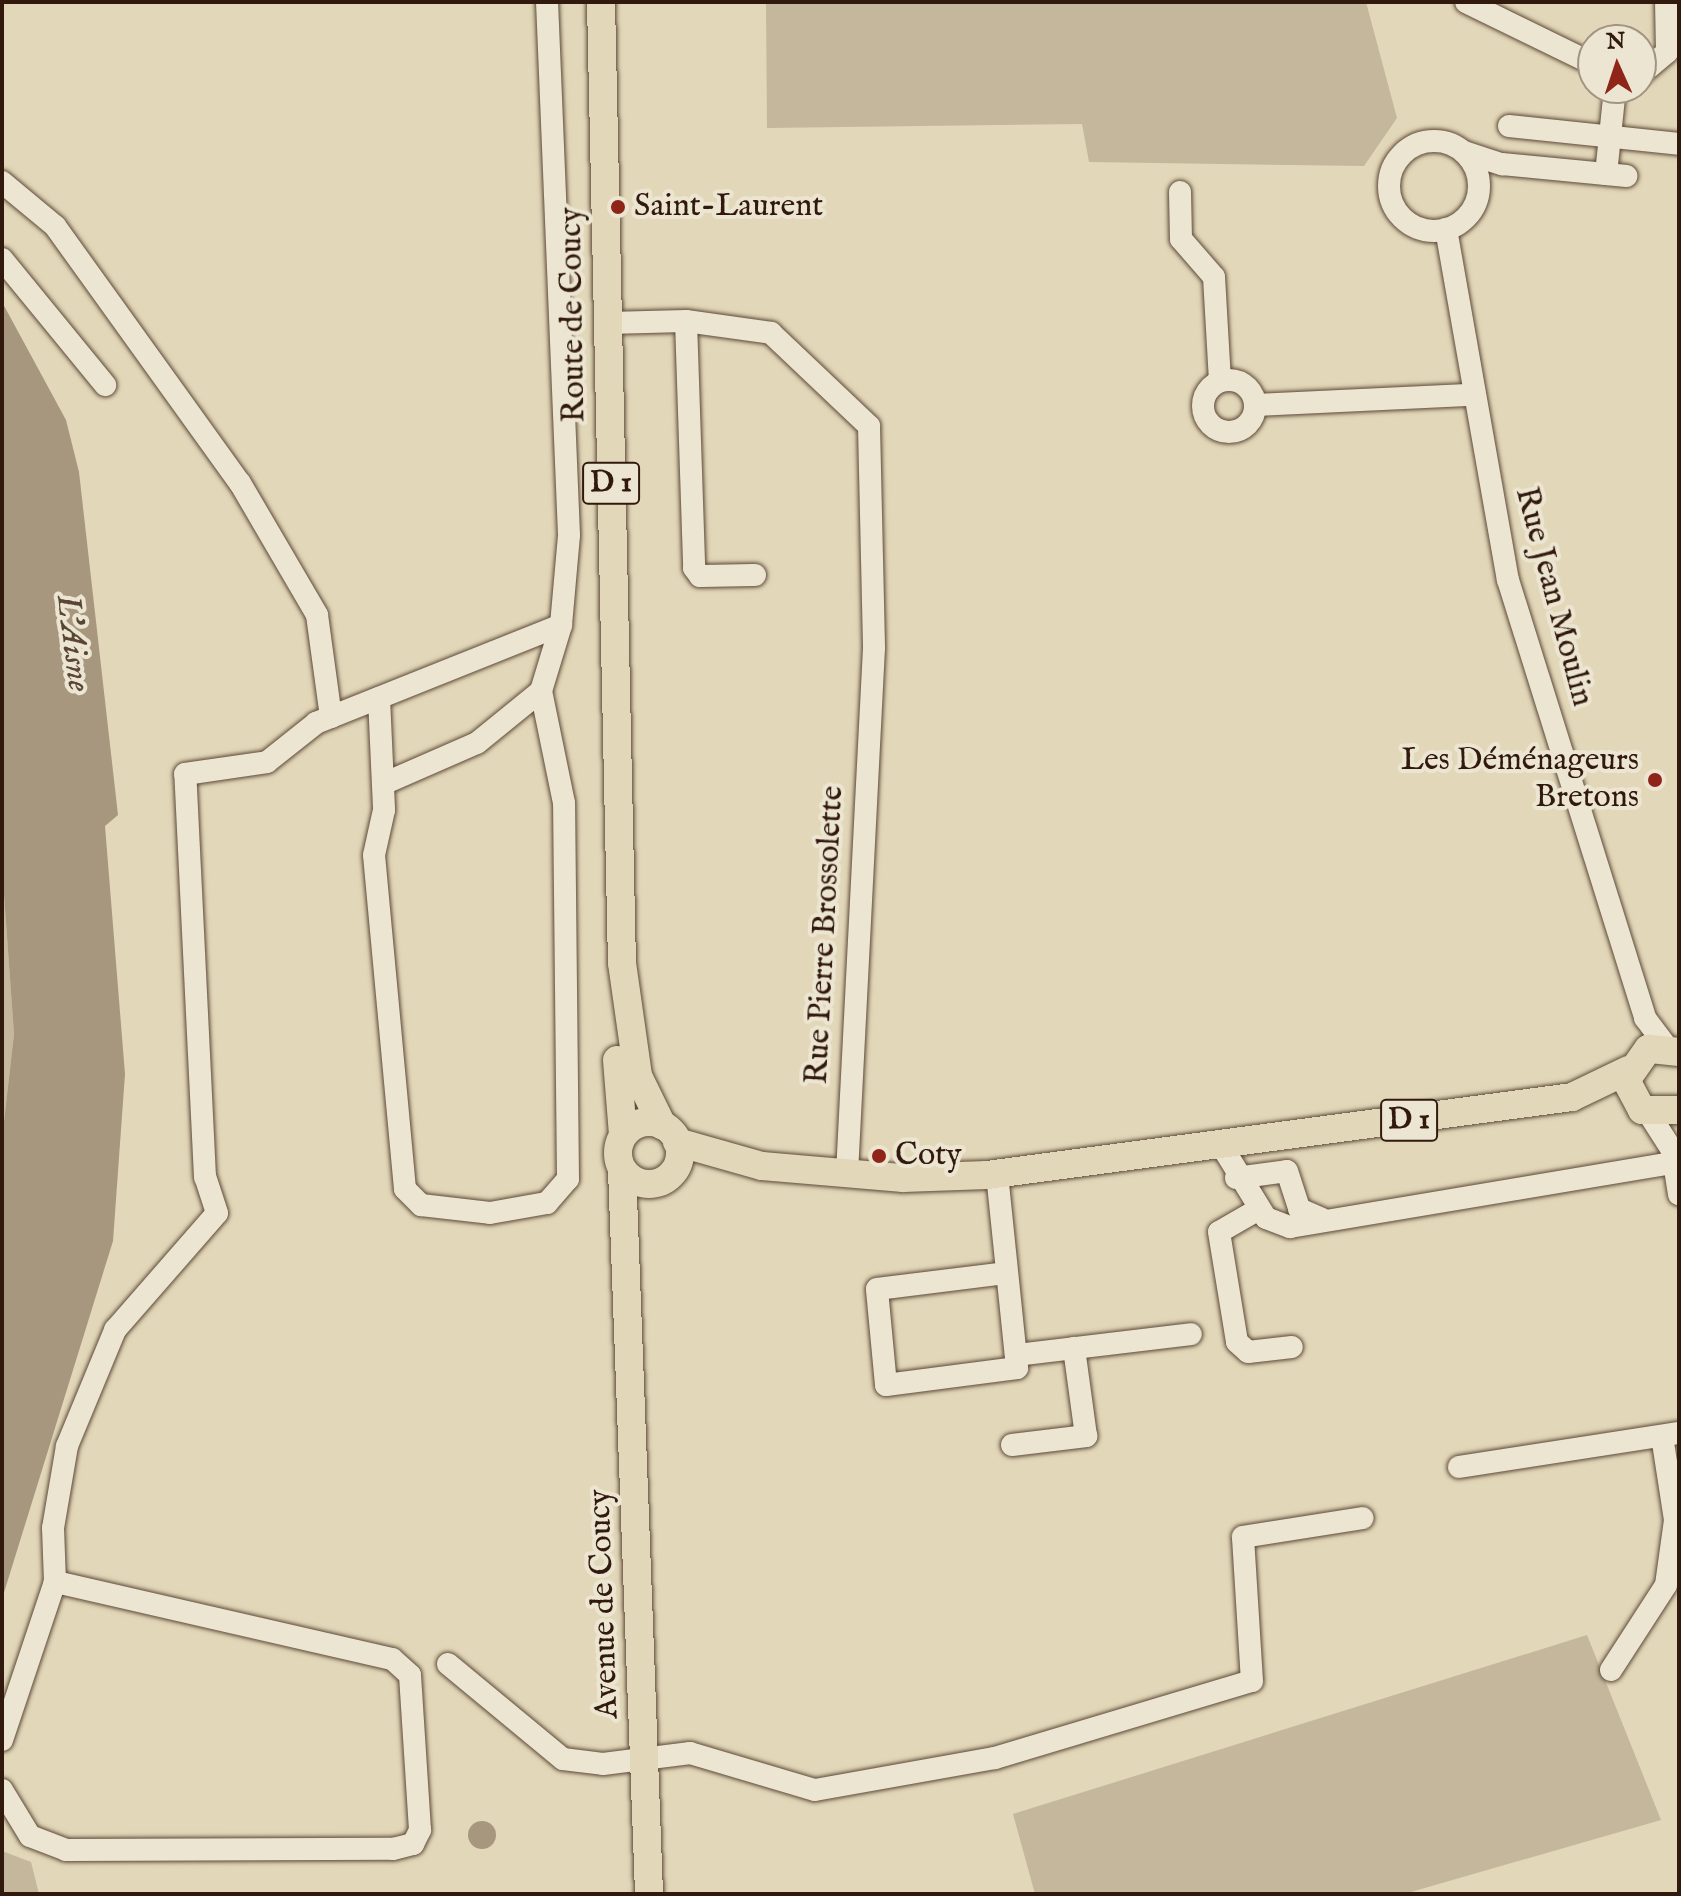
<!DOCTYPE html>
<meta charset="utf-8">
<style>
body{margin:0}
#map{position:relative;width:1681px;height:1896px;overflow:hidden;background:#e2d7b8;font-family:"IM FELL English",serif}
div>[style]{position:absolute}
.green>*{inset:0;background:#c4b79b}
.water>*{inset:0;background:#a6977e}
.round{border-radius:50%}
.roads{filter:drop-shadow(0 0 2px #5d4938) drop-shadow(0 0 2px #5d4938)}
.minor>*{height:22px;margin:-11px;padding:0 11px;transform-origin:11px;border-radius:11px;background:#ece5d1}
.minor>.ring{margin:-11px;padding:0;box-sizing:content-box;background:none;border:22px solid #ece5d1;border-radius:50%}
.major>*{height:28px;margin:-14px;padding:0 14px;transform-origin:14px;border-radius:14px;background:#e2d7b8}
.major>.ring{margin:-14px;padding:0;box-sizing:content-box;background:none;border:28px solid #e2d7b8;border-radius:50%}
.dots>*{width:22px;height:22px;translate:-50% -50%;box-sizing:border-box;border:4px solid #ece5d1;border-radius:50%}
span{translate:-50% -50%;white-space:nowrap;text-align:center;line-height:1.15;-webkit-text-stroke:8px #ece5d1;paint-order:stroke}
.shield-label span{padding:2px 6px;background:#ece5d1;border:2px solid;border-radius:6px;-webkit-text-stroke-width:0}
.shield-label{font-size:30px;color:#311a0d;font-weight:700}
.poi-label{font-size:32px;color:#311a0d}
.left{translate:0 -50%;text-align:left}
.right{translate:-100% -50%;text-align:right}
.street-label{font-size:32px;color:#311a0d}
.water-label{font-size:34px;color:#5a4635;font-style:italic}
.frame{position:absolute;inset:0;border:4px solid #311a0d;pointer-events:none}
.north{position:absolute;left:1577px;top:24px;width:80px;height:80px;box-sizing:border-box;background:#ece5d1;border:2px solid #a19483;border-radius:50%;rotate:357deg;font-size:22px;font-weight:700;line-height:32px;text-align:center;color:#311a0d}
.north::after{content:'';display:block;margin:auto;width:28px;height:36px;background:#8f2418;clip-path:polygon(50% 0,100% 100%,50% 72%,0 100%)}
</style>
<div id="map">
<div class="green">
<div style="clip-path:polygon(766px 2px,1366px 2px,1397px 118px,1364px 166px,1089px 162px,1082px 124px,767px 128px)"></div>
<div style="clip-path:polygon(2px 867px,14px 1034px,2px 1139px)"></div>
<div style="clip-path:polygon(1587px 1635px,1661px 1820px,1404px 1894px,1035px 1894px,1013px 1814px)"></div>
<div style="clip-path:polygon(2px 1851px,31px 1862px,39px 1894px,2px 1894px)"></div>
</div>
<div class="water">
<div style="clip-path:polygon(2px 302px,66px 420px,79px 472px,118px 815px,105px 826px,125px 1074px,113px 1241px,2px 1599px,2px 1139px,14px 1034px,2px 867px)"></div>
<div class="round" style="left:468px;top:1821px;width:28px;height:28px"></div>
</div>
<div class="roads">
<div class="minor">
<div style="left:1466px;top:2px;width:141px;rotate:26deg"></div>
<div style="left:1641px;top:74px;width:34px;rotate:-40deg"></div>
<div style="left:1667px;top:52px;width:50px;rotate:-91.1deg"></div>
<div style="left:1509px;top:126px;width:171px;rotate:6deg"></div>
<div class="ring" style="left:1389px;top:141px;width:68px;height:68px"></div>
<div style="left:1464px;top:152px;width:40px;rotate:18deg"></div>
<div style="left:1502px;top:164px;width:125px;rotate:5.5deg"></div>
<div style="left:1606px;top:174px;width:86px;rotate:-84deg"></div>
<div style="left:2px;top:182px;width:69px;rotate:39.7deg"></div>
<div style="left:55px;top:226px;width:317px;rotate:54.3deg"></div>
<div style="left:240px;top:483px;width:153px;rotate:59.7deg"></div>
<div style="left:317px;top:615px;width:103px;rotate:82.2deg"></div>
<div style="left:1180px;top:192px;width:47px;rotate:88.8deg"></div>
<div style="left:1181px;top:239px;width:50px;rotate:49deg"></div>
<div style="left:1214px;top:277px;width:104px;rotate:86.7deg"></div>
<div style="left:1446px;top:229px;width:356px;rotate:80deg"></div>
<div style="left:1508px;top:580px;width:459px;rotate:72.6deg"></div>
<div style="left:1645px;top:1018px;width:36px;rotate:53deg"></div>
<div style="left:2px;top:259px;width:163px;rotate:50.7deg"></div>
<div style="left:686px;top:321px;width:247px;rotate:88.1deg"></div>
<div style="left:694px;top:568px;width:10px;rotate:53deg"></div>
<div style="left:700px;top:576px;width:55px;rotate:-1deg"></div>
<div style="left:608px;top:323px;width:78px;rotate:-1.5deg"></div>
<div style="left:686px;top:321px;width:86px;rotate:8deg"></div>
<div style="left:771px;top:333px;width:135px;rotate:43.5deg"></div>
<div style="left:869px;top:426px;width:222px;rotate:88.7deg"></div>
<div style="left:874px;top:648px;width:526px;rotate:92.94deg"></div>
<div class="ring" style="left:1203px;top:380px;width:30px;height:30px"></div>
<div style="left:1256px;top:405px;width:216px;rotate:-2.7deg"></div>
<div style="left:379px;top:698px;width:112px;rotate:87.4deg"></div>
<div style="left:384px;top:810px;width:46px;rotate:102.5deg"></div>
<div style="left:374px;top:855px;width:335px;rotate:84.7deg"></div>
<div style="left:405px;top:1189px;width:23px;rotate:45deg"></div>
<div style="left:421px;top:1205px;width:69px;rotate:6.6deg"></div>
<div style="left:490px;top:1213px;width:58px;rotate:-10deg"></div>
<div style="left:547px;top:1203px;width:32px;rotate:-49deg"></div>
<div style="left:568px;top:1179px;width:376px;rotate:-90.6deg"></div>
<div style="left:564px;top:803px;width:114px;rotate:-101.6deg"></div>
<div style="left:541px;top:691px;width:69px;rotate:-73.1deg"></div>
<div style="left:383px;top:784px;width:103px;rotate:-23.6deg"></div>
<div style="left:477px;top:743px;width:82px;rotate:-39.1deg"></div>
<div style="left:1649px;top:1114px;width:43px;rotate:57.4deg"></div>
<div style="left:1672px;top:1150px;width:45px;rotate:81deg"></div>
<div style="left:1226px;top:1153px;width:76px;rotate:58.4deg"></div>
<div style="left:1266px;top:1218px;width:26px;rotate:21deg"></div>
<div style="left:1290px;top:1227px;width:394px;rotate:-9.5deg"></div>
<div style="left:997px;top:1174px;width:195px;rotate:84.1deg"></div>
<div style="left:1017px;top:1368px;width:132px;rotate:172.6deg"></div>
<div style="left:886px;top:1385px;width:96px;rotate:-95.4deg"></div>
<div style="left:877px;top:1289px;width:129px;rotate:-7.1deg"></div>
<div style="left:1236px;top:1178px;width:51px;rotate:-7.8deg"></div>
<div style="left:1287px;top:1171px;width:40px;rotate:72deg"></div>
<div style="left:1299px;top:1209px;width:25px;rotate:23deg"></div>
<div style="left:1259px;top:1209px;width:46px;rotate:150.1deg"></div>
<div style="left:1219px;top:1232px;width:111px;rotate:80.7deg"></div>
<div style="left:1237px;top:1342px;width:15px;rotate:42deg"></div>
<div style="left:1248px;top:1352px;width:44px;rotate:-6.5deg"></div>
<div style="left:1016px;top:1355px;width:176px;rotate:-6.8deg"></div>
<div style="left:1012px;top:1445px;width:75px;rotate:-6.9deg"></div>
<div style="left:1086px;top:1436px;width:89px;rotate:-97.8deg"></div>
<div style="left:1459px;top:1467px;width:223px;rotate:-8.8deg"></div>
<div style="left:448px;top:1664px;width:149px;rotate:39.6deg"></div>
<div style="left:563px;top:1759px;width:40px;rotate:7.1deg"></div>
<div style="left:603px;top:1764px;width:88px;rotate:-7.2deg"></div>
<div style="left:690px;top:1753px;width:130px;rotate:16.5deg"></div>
<div style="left:815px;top:1790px;width:183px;rotate:-10.1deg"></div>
<div style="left:995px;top:1758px;width:268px;rotate:-16.7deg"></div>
<div style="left:1252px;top:1681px;width:144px;rotate:-93.6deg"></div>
<div style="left:1243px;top:1537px;width:121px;rotate:-9deg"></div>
<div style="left:1611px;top:1670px;width:101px;rotate:-57.1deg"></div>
<div style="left:1666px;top:1585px;width:66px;rotate:-82.1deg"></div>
<div style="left:1675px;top:1520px;width:85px;rotate:-98.8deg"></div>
<div style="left:2px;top:1740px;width:167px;rotate:-71.5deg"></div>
<div style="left:55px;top:1582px;width:54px;rotate:-92.1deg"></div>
<div style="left:53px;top:1528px;width:83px;rotate:-80.3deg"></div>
<div style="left:67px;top:1446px;width:126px;rotate:-67.5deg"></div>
<div style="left:115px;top:1330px;width:155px;rotate:-48.9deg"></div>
<div style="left:217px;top:1213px;width:38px;rotate:-108deg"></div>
<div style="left:205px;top:1177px;width:403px;rotate:-92.8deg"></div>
<div style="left:185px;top:774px;width:83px;rotate:-8.3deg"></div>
<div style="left:267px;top:762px;width:63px;rotate:-38.5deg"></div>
<div style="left:316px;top:723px;width:264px;rotate:-21.8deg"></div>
<div style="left:561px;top:625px;width:90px;rotate:-84.9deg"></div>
<div style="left:569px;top:535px;width:533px;rotate:-92.36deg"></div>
<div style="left:2px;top:1790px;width:54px;rotate:58.7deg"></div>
<div style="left:30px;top:1836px;width:39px;rotate:21deg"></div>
<div style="left:66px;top:1850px;width:327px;rotate:-0.2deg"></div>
<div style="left:393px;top:1849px;width:21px;rotate:-14deg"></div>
<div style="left:413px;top:1844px;width:16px;rotate:-63deg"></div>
<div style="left:420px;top:1830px;width:155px;rotate:-93.7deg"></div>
<div style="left:410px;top:1675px;width:24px;rotate:-138deg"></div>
<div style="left:392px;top:1659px;width:346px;rotate:-167.1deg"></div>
</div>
<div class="major">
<div style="left:601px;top:2px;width:961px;rotate:88.75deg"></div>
<div style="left:622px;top:963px;width:114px;rotate:81.9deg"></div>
<div style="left:638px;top:1076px;width:55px;rotate:63.9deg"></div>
<div style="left:1679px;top:1052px;width:31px;rotate:-174deg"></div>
<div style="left:1648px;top:1049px;width:38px;rotate:125deg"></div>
<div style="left:1626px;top:1080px;width:34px;rotate:62deg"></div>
<div style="left:1642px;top:1110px;width:37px"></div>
<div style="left:617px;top:1060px;width:75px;rotate:85.4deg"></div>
<div class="ring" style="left:618px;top:1122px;width:34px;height:34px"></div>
<div style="left:677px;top:1142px;width:88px;rotate:15.8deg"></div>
<div style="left:762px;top:1166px;width:142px;rotate:4.9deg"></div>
<div style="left:903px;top:1178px;width:84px;rotate:-2deg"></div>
<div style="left:987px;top:1175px;width:590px;rotate:-7.59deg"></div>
<div style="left:1572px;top:1097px;width:62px;rotate:-25.7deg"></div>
<div style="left:622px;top:1170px;width:725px;rotate:87.86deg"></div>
</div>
</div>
<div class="dots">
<div style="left:618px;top:207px;background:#8f2418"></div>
<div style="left:1655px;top:780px;background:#8f2418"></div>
<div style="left:879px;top:1156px;background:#8f2418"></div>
</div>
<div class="shield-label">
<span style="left:611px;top:483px">D 1</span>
<span style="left:1409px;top:1120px">D 1</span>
</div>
<div class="poi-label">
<span class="left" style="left:634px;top:207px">Saint-Laurent</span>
<span class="right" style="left:1639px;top:780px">Les Déménageurs<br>Bretons</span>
<span class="left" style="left:895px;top:1156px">Coty</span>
</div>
<div class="street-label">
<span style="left:574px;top:315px;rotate:-91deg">Route de Coucy</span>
<span style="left:1553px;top:597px;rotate:75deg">Rue Jean Moulin</span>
<span style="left:826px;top:935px;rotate:-87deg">Rue Pierre Brossolette</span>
<span style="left:605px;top:1604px;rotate:-92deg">Avenue de Coucy</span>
</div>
<div class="water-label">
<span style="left:73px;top:643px;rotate:83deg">L'Aisne</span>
</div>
<div class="frame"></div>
<div class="north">N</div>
</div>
